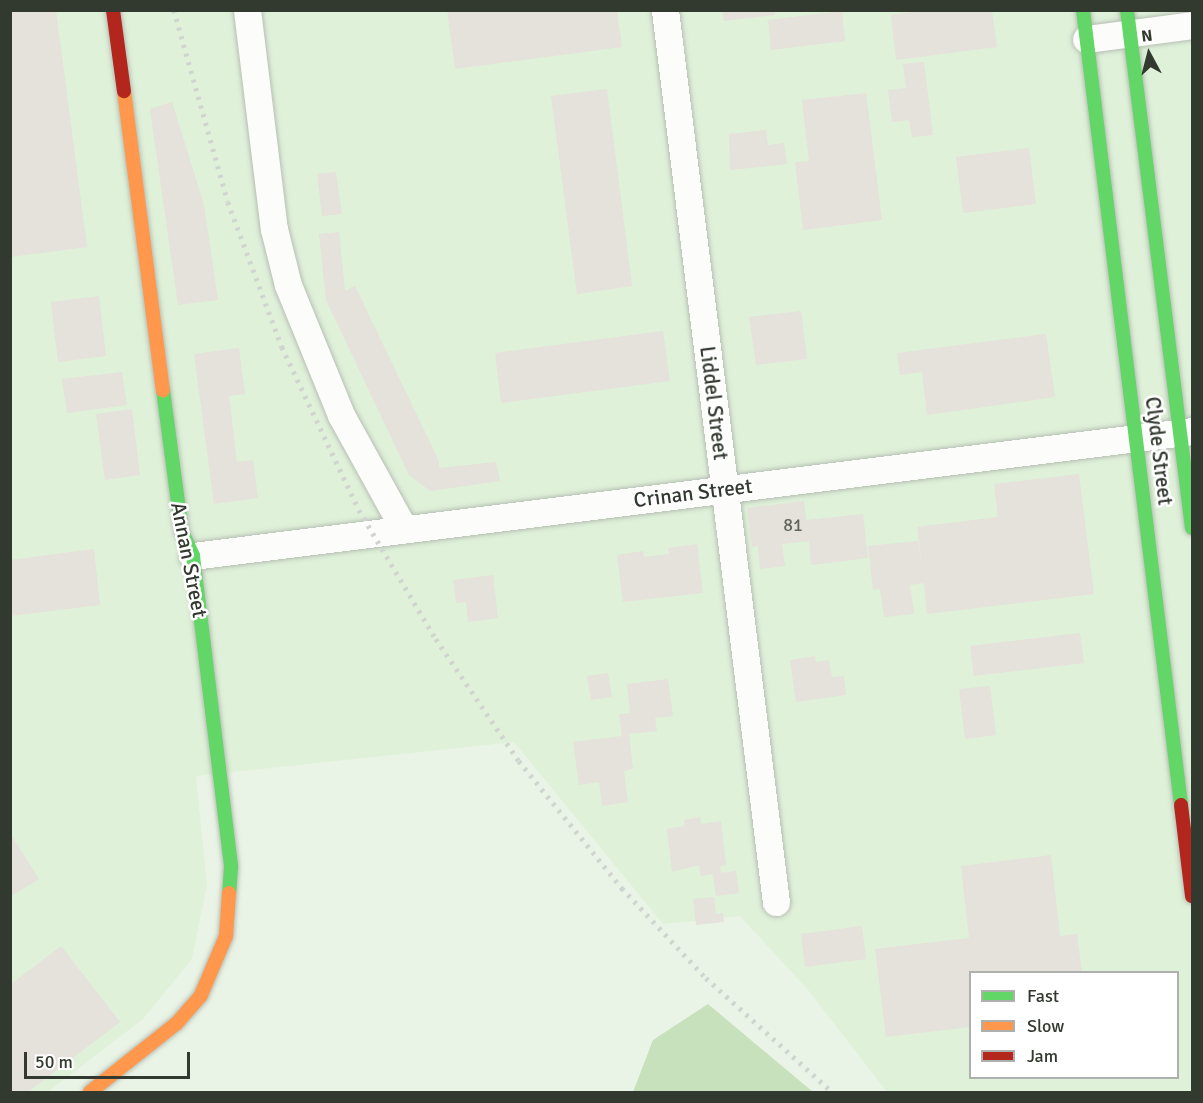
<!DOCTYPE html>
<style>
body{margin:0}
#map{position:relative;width:1203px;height:1103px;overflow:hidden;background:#eaf4e6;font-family:Signika,sans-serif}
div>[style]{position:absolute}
.built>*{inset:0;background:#dff1d9}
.green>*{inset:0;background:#c6e1bb}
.building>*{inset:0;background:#e5e1db}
.roads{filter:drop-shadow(0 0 2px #b7bfb4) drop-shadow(0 0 2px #b7bfb4)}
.street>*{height:27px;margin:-13.5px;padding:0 13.5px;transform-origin:13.5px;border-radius:13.5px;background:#fcfdfb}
.fast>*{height:14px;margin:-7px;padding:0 7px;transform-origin:7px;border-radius:7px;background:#63d668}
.slow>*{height:14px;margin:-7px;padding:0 7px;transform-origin:7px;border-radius:7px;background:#ff974d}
.jam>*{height:14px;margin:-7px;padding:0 7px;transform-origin:7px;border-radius:7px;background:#b3261e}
.rail>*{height:4.5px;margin-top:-2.25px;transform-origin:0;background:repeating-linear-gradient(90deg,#d0d4cf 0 3px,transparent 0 9px)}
span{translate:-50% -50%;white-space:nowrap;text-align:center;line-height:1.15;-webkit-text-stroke:5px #fff;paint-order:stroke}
.number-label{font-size:18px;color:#60655c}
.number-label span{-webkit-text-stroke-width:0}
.street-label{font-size:21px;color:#32392f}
.frame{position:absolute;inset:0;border:12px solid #32392f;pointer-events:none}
.legend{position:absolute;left:969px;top:971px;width:210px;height:108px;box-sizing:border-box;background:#fff;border:2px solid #adb0ac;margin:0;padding:8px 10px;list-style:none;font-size:18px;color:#32392f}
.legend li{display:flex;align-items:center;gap:12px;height:30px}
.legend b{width:30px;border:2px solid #adb0ac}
.north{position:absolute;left:1119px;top:24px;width:60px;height:60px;-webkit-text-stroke:4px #fff;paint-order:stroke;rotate:353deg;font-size:16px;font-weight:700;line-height:24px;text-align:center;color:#32392f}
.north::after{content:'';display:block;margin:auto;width:21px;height:27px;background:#32392f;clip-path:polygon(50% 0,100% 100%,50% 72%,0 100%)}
.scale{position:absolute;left:24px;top:1052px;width:166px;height:27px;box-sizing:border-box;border:3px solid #32392f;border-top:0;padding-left:8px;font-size:18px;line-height:21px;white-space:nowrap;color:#32392f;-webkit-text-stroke:4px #fff;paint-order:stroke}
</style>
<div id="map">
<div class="built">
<div style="clip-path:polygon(evenodd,10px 11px,1192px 11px,1192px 1092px,887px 1092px,808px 990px,740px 916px,663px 924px,514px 742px,196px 776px,207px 885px,192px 959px,143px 1019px,48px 1092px,11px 1092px,10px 11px,970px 972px,1178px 972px,1178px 1078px,970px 1078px,970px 972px)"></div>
</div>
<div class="green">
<div style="clip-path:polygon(708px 1004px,813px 1092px,633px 1092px,653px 1040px)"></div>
</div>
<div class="building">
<div style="clip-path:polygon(10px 10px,56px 10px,87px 247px,10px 257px)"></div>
<div style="clip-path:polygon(447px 10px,617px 10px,622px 47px,455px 69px)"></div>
<div style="clip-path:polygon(722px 10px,774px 10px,775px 15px,724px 21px)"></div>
<div style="clip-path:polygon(926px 10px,992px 10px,997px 47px,896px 60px,891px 15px)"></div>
<div style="clip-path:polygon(842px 11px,845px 41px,771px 50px,768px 20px)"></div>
<div style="clip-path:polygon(924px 62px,933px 135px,912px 137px,909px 120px,892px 122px,888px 90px,906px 88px,903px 64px)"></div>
<div style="clip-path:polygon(607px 89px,632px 286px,577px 294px,551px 96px)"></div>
<div style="clip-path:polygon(866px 93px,882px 220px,803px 230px,795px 162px,809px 161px,802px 100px)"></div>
<div style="clip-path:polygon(172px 102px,204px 205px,218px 300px,178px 305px,150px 109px)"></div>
<div style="clip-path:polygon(766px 130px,768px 145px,784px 143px,787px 164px,730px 170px,729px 134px)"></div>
<div style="clip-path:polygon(1029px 148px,1036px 204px,963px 213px,956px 157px)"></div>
<div style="clip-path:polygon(336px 172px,342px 214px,322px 216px,317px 174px)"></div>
<div style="clip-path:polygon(339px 232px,345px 291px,355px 286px,439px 461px,439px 468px,496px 462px,500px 481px,430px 491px,409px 475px,326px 300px,319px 234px)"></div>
<div style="clip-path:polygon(99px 296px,106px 356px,58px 362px,51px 302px)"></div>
<div style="clip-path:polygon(801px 311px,807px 359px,756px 365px,749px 317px)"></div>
<div style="clip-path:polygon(663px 331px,670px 381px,501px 403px,495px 353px)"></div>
<div style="clip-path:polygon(1046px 334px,1055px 397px,927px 415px,922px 372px,900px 375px,897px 353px)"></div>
<div style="clip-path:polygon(239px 348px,245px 394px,229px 396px,237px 462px,253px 460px,258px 498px,214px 504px,194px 354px)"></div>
<div style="clip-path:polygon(122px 372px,127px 405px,67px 413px,62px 379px)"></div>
<div style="clip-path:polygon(132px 409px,140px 475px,105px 480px,96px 414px)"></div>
<div style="clip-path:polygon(1079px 474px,1094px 594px,927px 614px,924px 583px,910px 585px,914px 614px,884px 617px,880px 589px,873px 590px,868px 546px,918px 541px,923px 575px,917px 527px,998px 517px,994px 484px)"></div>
<div style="clip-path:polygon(804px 501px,806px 520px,863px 514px,868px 558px,811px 565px,809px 541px,782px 544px,785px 566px,760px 569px,758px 546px,752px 547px,747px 508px)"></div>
<div style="clip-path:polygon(697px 544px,703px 593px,623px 602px,617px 555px,643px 551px,644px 557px,669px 554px,668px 548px)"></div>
<div style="clip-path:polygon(94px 549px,100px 605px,10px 616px,10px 560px)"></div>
<div style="clip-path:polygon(493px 575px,498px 618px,468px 622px,466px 602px,456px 603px,453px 580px)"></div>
<div style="clip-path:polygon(1080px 633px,1084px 663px,974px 676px,970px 646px)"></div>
<div style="clip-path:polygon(815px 656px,816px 662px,829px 660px,832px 677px,844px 676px,846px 695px,796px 702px,790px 660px)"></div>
<div style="clip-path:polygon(608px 673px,612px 697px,591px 700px,587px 676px)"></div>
<div style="clip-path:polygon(668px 679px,673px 716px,655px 718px,657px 731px,629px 734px,633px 769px,624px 771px,628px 802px,602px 806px,599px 782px,579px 785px,573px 742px,622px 736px,619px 714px,630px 713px,627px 684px)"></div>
<div style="clip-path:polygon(990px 686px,996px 735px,965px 739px,959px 689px)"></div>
<div style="clip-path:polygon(700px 817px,701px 824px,721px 821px,726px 865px,720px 866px,721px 873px,736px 871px,739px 893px,716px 896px,713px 874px,701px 876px,699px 865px,672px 872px,667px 829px,685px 826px,684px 820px)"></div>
<div style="clip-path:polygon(10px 833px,39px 879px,10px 897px)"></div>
<div style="clip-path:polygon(1051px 855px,1060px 936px,1077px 934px,1082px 972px,970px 972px,970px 1027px,886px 1037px,875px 949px,969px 938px,961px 866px)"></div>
<div style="clip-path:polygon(714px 897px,716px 914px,723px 913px,724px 922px,696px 925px,693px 899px)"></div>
<div style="clip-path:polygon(862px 926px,866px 959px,805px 967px,801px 934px)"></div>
<div style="clip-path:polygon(61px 946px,120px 1022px,28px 1092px,10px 1092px,10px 985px)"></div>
</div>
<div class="roads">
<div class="street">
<div style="left:247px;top:10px;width:221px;rotate:83deg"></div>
<div style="left:274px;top:229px;width:58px;rotate:76deg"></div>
<div style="left:288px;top:285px;width:140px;rotate:67.8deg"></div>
<div style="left:341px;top:415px;width:130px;rotate:61.1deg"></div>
<div style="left:665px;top:10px;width:899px;rotate:82.91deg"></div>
<div style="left:1086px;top:39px;width:107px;rotate:-7.5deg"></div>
<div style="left:193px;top:556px;width:1007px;rotate:-7.13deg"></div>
</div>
<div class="fast">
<div style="left:1083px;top:10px;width:801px;rotate:82.97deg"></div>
<div style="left:1127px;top:10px;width:522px;rotate:82.85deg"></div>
<div style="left:163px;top:390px;width:143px;rotate:82.4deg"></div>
<div style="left:182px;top:532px;width:26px;rotate:65deg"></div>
<div style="left:193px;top:556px;width:313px;rotate:83deg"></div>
<div style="left:231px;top:867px;width:26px;rotate:94deg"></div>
</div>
<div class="slow">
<div style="left:124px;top:91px;width:302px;rotate:82.6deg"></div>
<div style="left:90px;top:1092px;width:111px;rotate:-38.4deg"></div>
<div style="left:177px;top:1023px;width:37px;rotate:-49deg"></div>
<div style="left:201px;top:995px;width:64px;rotate:-67deg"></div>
<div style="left:226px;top:936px;width:43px;rotate:-86deg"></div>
</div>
<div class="jam">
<div style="left:113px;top:10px;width:82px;rotate:82.3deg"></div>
<div style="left:1181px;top:805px;width:92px;rotate:83.1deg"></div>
</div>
</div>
<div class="rail">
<div style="left:174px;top:10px;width:199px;rotate:74.3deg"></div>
<div style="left:228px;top:202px;width:155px;rotate:69.6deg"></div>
<div style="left:282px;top:347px;width:180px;rotate:64.7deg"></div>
<div style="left:359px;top:510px;width:150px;rotate:59.2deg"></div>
<div style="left:436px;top:639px;width:148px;rotate:55.8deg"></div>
<div style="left:519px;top:761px;width:164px;rotate:51deg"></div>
<div style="left:622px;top:888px;width:123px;rotate:47deg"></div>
<div style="left:706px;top:978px;width:170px;rotate:42.1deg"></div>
</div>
<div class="number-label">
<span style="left:793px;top:525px">81</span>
</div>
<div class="street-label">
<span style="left:714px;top:403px;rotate:83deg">Liddel Street</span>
<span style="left:1159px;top:451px;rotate:83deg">Clyde Street</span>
<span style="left:693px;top:493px;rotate:-7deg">Crinan Street</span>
<span style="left:189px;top:560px;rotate:79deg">Annan Street</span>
</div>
<div class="frame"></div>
<ul class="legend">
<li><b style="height:8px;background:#63d668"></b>Fast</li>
<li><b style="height:8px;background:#ff974d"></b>Slow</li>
<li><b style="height:8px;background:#b3261e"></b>Jam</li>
</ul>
<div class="north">N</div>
<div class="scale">50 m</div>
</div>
